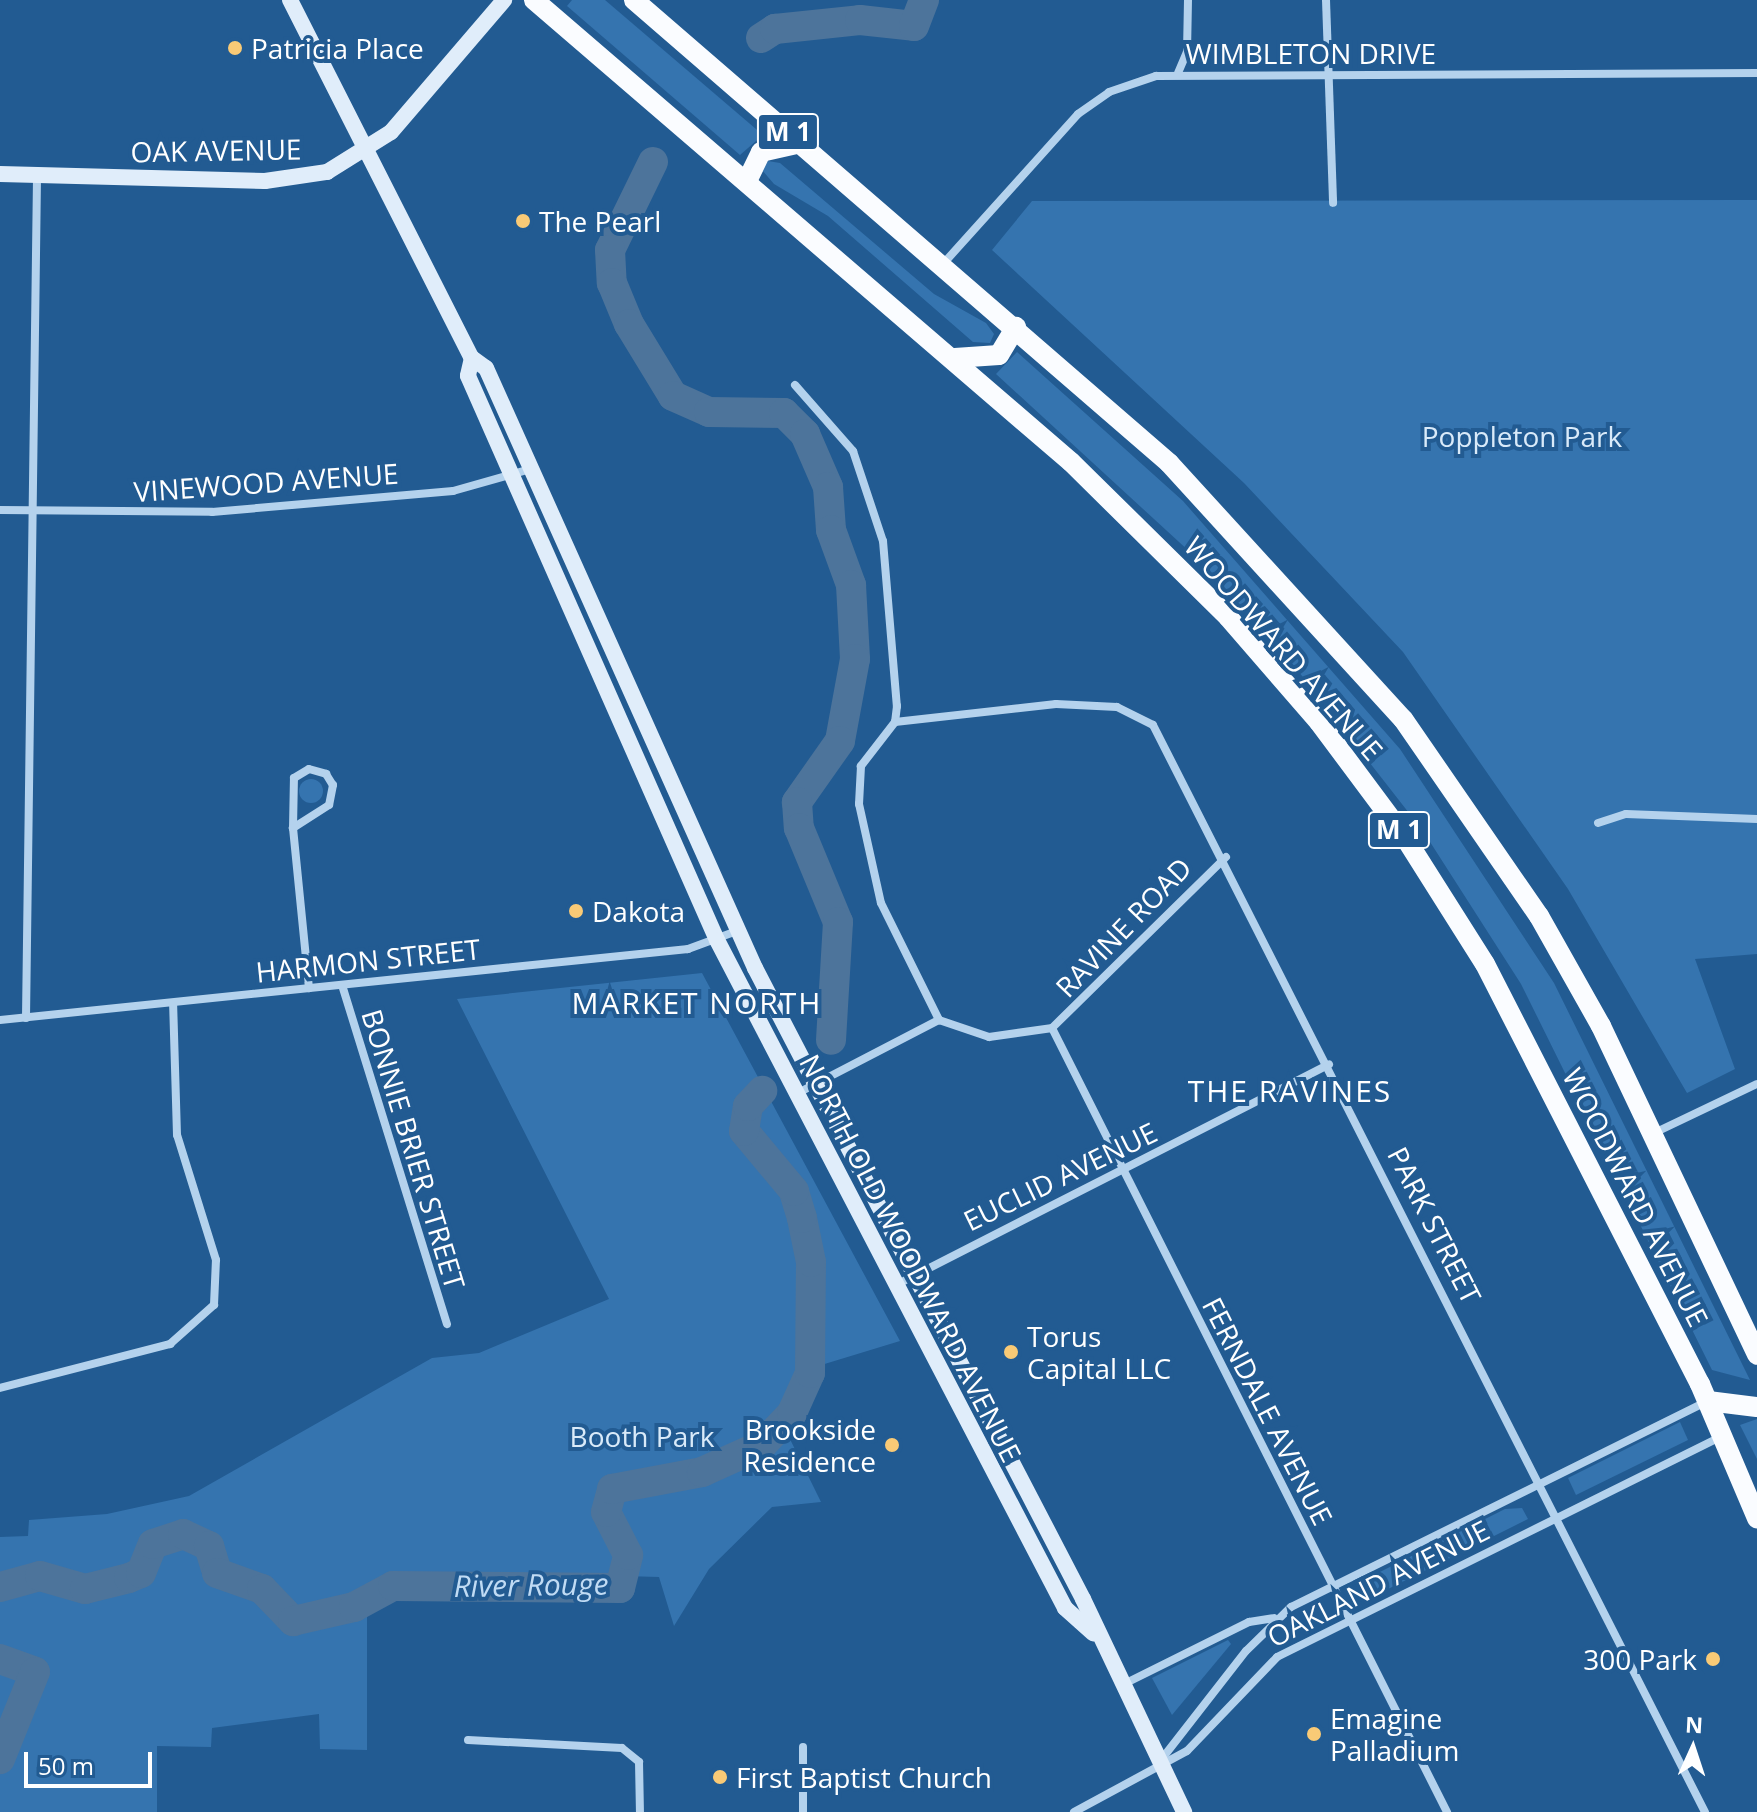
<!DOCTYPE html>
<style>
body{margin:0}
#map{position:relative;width:1757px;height:1812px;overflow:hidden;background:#225b92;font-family:"Open Sans",sans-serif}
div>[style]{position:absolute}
.green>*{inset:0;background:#3574af}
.round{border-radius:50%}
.river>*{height:30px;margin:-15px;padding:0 15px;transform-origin:15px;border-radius:15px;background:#4d749b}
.street>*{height:8px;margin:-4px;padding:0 4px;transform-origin:4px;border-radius:4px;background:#b4d2ed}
.secondary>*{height:16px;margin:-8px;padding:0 8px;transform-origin:8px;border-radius:8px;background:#e0edfa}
.primary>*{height:20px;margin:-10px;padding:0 10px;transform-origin:10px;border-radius:10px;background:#fafcff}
.dots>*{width:22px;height:22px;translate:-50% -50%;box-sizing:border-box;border:4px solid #225b92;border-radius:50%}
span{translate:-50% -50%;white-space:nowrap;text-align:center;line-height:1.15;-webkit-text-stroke:8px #225b92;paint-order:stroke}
.shield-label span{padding:2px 6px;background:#225b92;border:2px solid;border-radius:6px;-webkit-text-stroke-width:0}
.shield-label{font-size:26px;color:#fff;font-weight:700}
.poi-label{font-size:28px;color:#fff}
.left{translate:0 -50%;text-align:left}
.right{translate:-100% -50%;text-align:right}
.street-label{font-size:28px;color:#fff}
.park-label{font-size:28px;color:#d9eaf9}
.neighbourhood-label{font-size:30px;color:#fff;letter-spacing:2px}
.water-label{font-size:30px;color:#c0dbf4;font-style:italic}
.north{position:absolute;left:1653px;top:1708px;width:80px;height:80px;-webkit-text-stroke:6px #225b92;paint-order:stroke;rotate:3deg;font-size:22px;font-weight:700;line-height:32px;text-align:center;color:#fff}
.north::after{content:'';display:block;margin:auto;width:28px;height:36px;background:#fff;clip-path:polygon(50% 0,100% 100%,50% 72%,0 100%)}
.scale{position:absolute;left:24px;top:1752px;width:128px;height:36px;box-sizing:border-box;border:4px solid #fff;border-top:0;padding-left:10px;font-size:24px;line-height:28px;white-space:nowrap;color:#fff;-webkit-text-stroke:6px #225b92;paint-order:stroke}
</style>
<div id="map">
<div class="green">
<div style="clip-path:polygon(572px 0,605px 0,763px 135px,740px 155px,567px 6px)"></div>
<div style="clip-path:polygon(768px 161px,780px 163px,934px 294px,986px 323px,994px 334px,990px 343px,973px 342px,828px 216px,774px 184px,762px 170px)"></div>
<div style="clip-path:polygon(1757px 200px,1757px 954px,1695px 959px,1735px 1069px,1687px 1093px,1568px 889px,1403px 652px,1244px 483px,992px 250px,1032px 201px)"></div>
<div style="clip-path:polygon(1017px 352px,1183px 501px,1400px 749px,1554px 983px,1750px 1380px,1712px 1370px,1521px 984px,1423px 831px,1288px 658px,1203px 564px,996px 374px)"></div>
<div class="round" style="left:299px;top:779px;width:24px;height:24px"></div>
<div style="clip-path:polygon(702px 973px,900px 1341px,818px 1366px,816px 1382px,784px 1427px,821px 1502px,772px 1507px,709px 1569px,674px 1626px,659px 1577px,588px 1575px,567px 1599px,456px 1575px,367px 1605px,367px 1750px,320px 1749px,319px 1714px,212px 1728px,211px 1747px,157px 1746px,157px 1812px,0 1812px,0 1537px,28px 1536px,29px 1520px,107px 1514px,189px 1496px,432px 1358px,479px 1353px,609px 1299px,457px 999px)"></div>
<div style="clip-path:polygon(1757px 1419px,1757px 1459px,1740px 1425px)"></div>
<div style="clip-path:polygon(1680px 1422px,1688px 1440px,1576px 1495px,1568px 1478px)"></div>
<div style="clip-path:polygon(1522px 1508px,1528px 1519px,1368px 1599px,1360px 1582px,1505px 1509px)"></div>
<div style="clip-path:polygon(1228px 1640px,1231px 1644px,1172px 1715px,1152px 1678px)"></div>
</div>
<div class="river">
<div style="left:761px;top:38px;width:17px;rotate:-33deg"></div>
<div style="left:775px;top:29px;width:85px;rotate:-6deg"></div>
<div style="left:860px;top:20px;width:54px;rotate:6.3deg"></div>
<div style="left:914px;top:26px;width:28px;rotate:-69deg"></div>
<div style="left:653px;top:162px;width:98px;rotate:116deg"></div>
<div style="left:610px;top:250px;width:33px;rotate:87deg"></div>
<div style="left:612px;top:283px;width:44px;rotate:67.5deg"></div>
<div style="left:629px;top:324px;width:84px;rotate:58.6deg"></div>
<div style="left:673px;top:396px;width:39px;rotate:24deg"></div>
<div style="left:709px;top:412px;width:75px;rotate:0.8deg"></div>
<div style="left:784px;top:413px;width:30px;rotate:45deg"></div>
<div style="left:805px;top:434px;width:58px;rotate:66.5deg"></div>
<div style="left:828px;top:487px;width:43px;rotate:86deg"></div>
<div style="left:831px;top:530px;width:59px;rotate:70deg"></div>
<div style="left:851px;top:585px;width:74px;rotate:86.9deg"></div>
<div style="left:855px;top:659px;width:83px;rotate:100.4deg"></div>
<div style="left:840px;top:741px;width:75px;rotate:125.2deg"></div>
<div style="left:797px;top:802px;width:26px;rotate:86deg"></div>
<div style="left:799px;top:828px;width:102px;rotate:67.5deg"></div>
<div style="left:838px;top:922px;width:118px;rotate:93.4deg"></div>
<div style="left:0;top:1587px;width:41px;rotate:-15.4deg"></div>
<div style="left:40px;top:1576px;width:47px;rotate:16.1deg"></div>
<div style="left:85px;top:1589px;width:45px;rotate:-14deg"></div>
<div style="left:129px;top:1578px;width:13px;rotate:-23deg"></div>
<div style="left:141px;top:1573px;width:31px;rotate:-68deg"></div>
<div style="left:153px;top:1544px;width:32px;rotate:-18deg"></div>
<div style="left:183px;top:1534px;width:29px;rotate:25deg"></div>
<div style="left:209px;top:1546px;width:28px;rotate:73deg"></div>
<div style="left:217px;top:1573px;width:48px;rotate:19.6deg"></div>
<div style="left:262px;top:1589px;width:45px;rotate:45.9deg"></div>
<div style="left:293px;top:1621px;width:63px;rotate:-12.9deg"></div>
<div style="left:354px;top:1607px;width:44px;rotate:-28.3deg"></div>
<div style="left:393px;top:1586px;width:227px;rotate:0.5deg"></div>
<div style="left:620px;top:1588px;width:34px;rotate:-76deg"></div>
<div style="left:628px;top:1555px;width:48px;rotate:-117.1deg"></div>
<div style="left:606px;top:1512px;width:24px;rotate:-75deg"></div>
<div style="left:612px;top:1489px;width:92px;rotate:-10.7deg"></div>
<div style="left:702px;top:1472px;width:66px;rotate:-24.2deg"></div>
<div style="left:762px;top:1445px;width:44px;rotate:-46.8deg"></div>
<div style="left:792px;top:1413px;width:44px;rotate:-65.8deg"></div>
<div style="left:810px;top:1373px;width:111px;rotate:-89.5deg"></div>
<div style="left:811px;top:1262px;width:45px;rotate:-101.6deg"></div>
<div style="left:802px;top:1218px;width:28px;rotate:-107deg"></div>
<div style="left:794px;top:1191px;width:78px;rotate:-129.8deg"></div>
<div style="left:744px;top:1131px;width:25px;rotate:-81deg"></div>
<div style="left:748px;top:1106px;width:21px;rotate:-47deg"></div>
<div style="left:0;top:1659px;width:37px;rotate:20deg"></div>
<div style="left:35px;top:1672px;width:94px;rotate:111.9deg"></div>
</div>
<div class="street">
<div style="left:1326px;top:0;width:203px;rotate:88deg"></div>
<div style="left:1178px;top:73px;width:23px;rotate:-67deg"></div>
<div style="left:1187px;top:52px;width:52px;rotate:-88.9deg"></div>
<div style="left:943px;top:264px;width:202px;rotate:-48deg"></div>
<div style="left:1078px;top:114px;width:38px;rotate:-35deg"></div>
<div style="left:1109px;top:92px;width:50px;rotate:-18.8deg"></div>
<div style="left:1156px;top:76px;width:601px;rotate:-0.29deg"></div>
<div style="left:795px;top:385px;width:88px;rotate:48.7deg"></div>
<div style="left:853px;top:451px;width:95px;rotate:71.6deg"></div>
<div style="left:883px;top:541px;width:166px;rotate:85.2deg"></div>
<div style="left:897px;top:706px;width:16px;rotate:97deg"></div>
<div style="left:895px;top:722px;width:56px;rotate:127.7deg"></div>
<div style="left:861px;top:766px;width:38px;rotate:93deg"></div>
<div style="left:859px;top:804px;width:101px;rotate:77.5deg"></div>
<div style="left:881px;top:903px;width:131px;rotate:63.6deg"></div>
<div style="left:939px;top:1020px;width:53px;rotate:18.8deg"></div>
<div style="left:989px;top:1037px;width:64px;rotate:-8.1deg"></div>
<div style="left:1052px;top:1028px;width:244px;rotate:-44.5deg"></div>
<div style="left:0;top:510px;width:212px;rotate:0.5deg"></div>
<div style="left:212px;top:512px;width:242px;rotate:-5deg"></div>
<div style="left:453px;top:491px;width:81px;rotate:-15.8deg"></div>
<div style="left:895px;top:722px;width:162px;rotate:-6.4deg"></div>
<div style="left:1056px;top:704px;width:61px;rotate:2.8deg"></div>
<div style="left:1117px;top:707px;width:40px;rotate:26.6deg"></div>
<div style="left:1153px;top:725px;width:1219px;rotate:63.08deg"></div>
<div style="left:1598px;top:823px;width:29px;rotate:-18deg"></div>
<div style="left:1626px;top:814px;width:131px;rotate:2.2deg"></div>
<div style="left:293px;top:828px;width:50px;rotate:-88.9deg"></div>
<div style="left:294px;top:778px;width:17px;rotate:-31deg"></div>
<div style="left:309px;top:769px;width:18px;rotate:16deg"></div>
<div style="left:326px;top:774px;width:13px;rotate:58deg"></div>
<div style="left:333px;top:785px;width:20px;rotate:101deg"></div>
<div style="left:329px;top:805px;width:43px;rotate:147.4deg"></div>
<div style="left:293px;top:828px;width:161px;rotate:84.3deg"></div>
<div style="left:342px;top:985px;width:355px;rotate:72.8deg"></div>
<div style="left:26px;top:1018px;width:843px;rotate:-89.25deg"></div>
<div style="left:0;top:1020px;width:692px;rotate:-5.89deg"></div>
<div style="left:688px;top:949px;width:52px;rotate:-20.2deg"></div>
<div style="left:1052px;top:1028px;width:878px;rotate:63.26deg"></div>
<div style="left:796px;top:1094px;width:161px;rotate:-27.4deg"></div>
<div style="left:1652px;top:1134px;width:116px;rotate:-25.5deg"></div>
<div style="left:896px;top:1285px;width:486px;rotate:-27deg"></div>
<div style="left:0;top:1388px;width:176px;rotate:-14.5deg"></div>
<div style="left:170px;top:1344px;width:59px;rotate:-41.6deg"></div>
<div style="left:214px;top:1305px;width:45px;rotate:-87.5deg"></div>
<div style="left:216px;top:1260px;width:131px;rotate:-107.3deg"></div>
<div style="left:177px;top:1135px;width:132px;rotate:-91.7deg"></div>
<div style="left:1122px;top:1685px;width:142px;rotate:-26.4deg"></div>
<div style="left:1249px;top:1622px;width:25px;rotate:-9deg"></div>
<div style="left:468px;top:1740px;width:154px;rotate:3deg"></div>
<div style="left:622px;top:1748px;width:22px;rotate:39deg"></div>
<div style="left:639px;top:1762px;width:50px;rotate:88.9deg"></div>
<div style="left:1161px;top:1760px;width:138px;rotate:-52.1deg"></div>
<div style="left:1246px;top:1651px;width:63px;rotate:-44.4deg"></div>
<div style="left:1291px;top:1607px;width:464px;rotate:-26.3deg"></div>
<div style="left:803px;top:1812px;width:65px;rotate:-90deg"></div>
<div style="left:1074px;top:1812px;width:128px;rotate:-28.4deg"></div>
<div style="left:1187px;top:1751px;width:130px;rotate:-46.2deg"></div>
<div style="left:1277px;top:1657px;width:496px;rotate:-26.4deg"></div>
</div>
<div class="secondary">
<div style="left:290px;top:0;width:402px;rotate:63.1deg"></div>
<div style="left:472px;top:358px;width:17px;rotate:36deg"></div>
<div style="left:486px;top:368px;width:658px;rotate:65.85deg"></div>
<div style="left:755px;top:968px;width:711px;rotate:62.53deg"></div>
<div style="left:1083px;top:1599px;width:236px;rotate:64.6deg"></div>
<div style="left:0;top:174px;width:265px;rotate:1.5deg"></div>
<div style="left:265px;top:181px;width:63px;rotate:-8.3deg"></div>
<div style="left:327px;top:172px;width:75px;rotate:-32deg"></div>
<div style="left:391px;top:132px;width:174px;rotate:-49.4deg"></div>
<div style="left:472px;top:358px;width:18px;rotate:103deg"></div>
<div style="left:468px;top:376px;width:617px;rotate:66.18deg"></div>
<div style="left:717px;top:940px;width:753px;rotate:62.48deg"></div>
<div style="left:1065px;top:1608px;width:38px;rotate:42deg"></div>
</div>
<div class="primary">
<div style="left:534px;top:0;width:708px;rotate:40.71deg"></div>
<div style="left:1071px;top:462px;width:221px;rotate:44.6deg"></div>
<div style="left:1228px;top:617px;width:139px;rotate:49.1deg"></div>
<div style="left:1319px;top:722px;width:142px;rotate:53.3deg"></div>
<div style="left:1404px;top:836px;width:151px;rotate:57.7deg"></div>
<div style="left:1485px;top:964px;width:472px;rotate:62.9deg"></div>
<div style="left:1700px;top:1384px;width:146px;rotate:67deg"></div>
<div style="left:634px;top:0;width:708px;rotate:40.87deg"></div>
<div style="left:1169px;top:463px;width:347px;rotate:47.6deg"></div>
<div style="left:1403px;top:719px;width:239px;rotate:55.4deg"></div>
<div style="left:1539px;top:916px;width:126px;rotate:60.6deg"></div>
<div style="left:1601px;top:1026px;width:364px;rotate:64.6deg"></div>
<div style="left:747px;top:181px;width:32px;rotate:-64deg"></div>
<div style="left:761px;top:152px;width:41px;rotate:-12.7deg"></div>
<div style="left:955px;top:358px;width:44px;rotate:-3.9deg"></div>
<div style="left:999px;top:355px;width:33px;rotate:-59deg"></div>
<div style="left:1708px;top:1401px;width:49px;rotate:7deg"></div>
</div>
<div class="dots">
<div style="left:235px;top:48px;background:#f9ca76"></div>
<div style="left:523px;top:221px;background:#f9ca76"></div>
<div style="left:576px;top:911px;background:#f9ca76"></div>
<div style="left:1011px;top:1352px;background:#f9ca76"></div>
<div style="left:892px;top:1445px;background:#f9ca76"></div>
<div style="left:1713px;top:1659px;background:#f9ca76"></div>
<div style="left:1314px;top:1734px;background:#f9ca76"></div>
<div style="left:720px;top:1777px;background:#f9ca76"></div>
</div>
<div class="shield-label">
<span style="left:788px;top:132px">M 1</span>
<span style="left:1399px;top:830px">M 1</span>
</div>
<div class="poi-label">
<span class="left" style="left:251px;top:48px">Patricia Place</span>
<span class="left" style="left:539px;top:221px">The Pearl</span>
<span class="left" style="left:592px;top:911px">Dakota</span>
<span class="left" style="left:1027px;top:1352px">Torus<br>Capital LLC</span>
<span class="right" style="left:876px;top:1445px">Brookside<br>Residence</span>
<span class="right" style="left:1697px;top:1659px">300 Park</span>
<span class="left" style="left:1330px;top:1734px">Emagine<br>Palladium</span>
<span class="left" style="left:736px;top:1777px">First Baptist Church</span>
</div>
<div class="street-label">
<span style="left:1311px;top:53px">WIMBLETON DRIVE</span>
<span style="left:216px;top:150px;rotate:-1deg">OAK AVENUE</span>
<span style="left:266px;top:482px;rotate:-4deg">VINEWOOD AVENUE</span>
<span style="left:1284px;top:648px;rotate:49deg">WOODWARD AVENUE</span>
<span style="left:1123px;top:927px;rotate:-46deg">RAVINE ROAD</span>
<span style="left:368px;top:960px;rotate:-6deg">HARMON STREET</span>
<span style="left:414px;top:1149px;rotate:73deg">BONNIE BRIER STREET</span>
<span style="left:1060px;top:1176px;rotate:-26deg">EUCLID AVENUE</span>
<span style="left:1636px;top:1197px;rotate:63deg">WOODWARD AVENUE</span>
<span style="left:1435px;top:1225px;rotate:63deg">PARK STREET</span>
<span style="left:911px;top:1258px;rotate:63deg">NORTH OLD WOODWARD AVENUE</span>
<span style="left:1268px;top:1411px;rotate:63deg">FERNDALE AVENUE</span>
<span style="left:1378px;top:1583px;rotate:-27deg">OAKLAND AVENUE</span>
</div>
<div class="park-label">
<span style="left:1522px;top:436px">Poppleton Park</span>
<span style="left:642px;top:1436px">Booth Park</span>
</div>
<div class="neighbourhood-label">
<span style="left:697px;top:1003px">MARKET NORTH</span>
<span style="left:1290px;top:1091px">THE RAVINES</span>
</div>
<div class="water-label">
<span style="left:531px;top:1585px;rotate:-1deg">River Rouge</span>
</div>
<div class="north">N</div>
<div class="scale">50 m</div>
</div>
